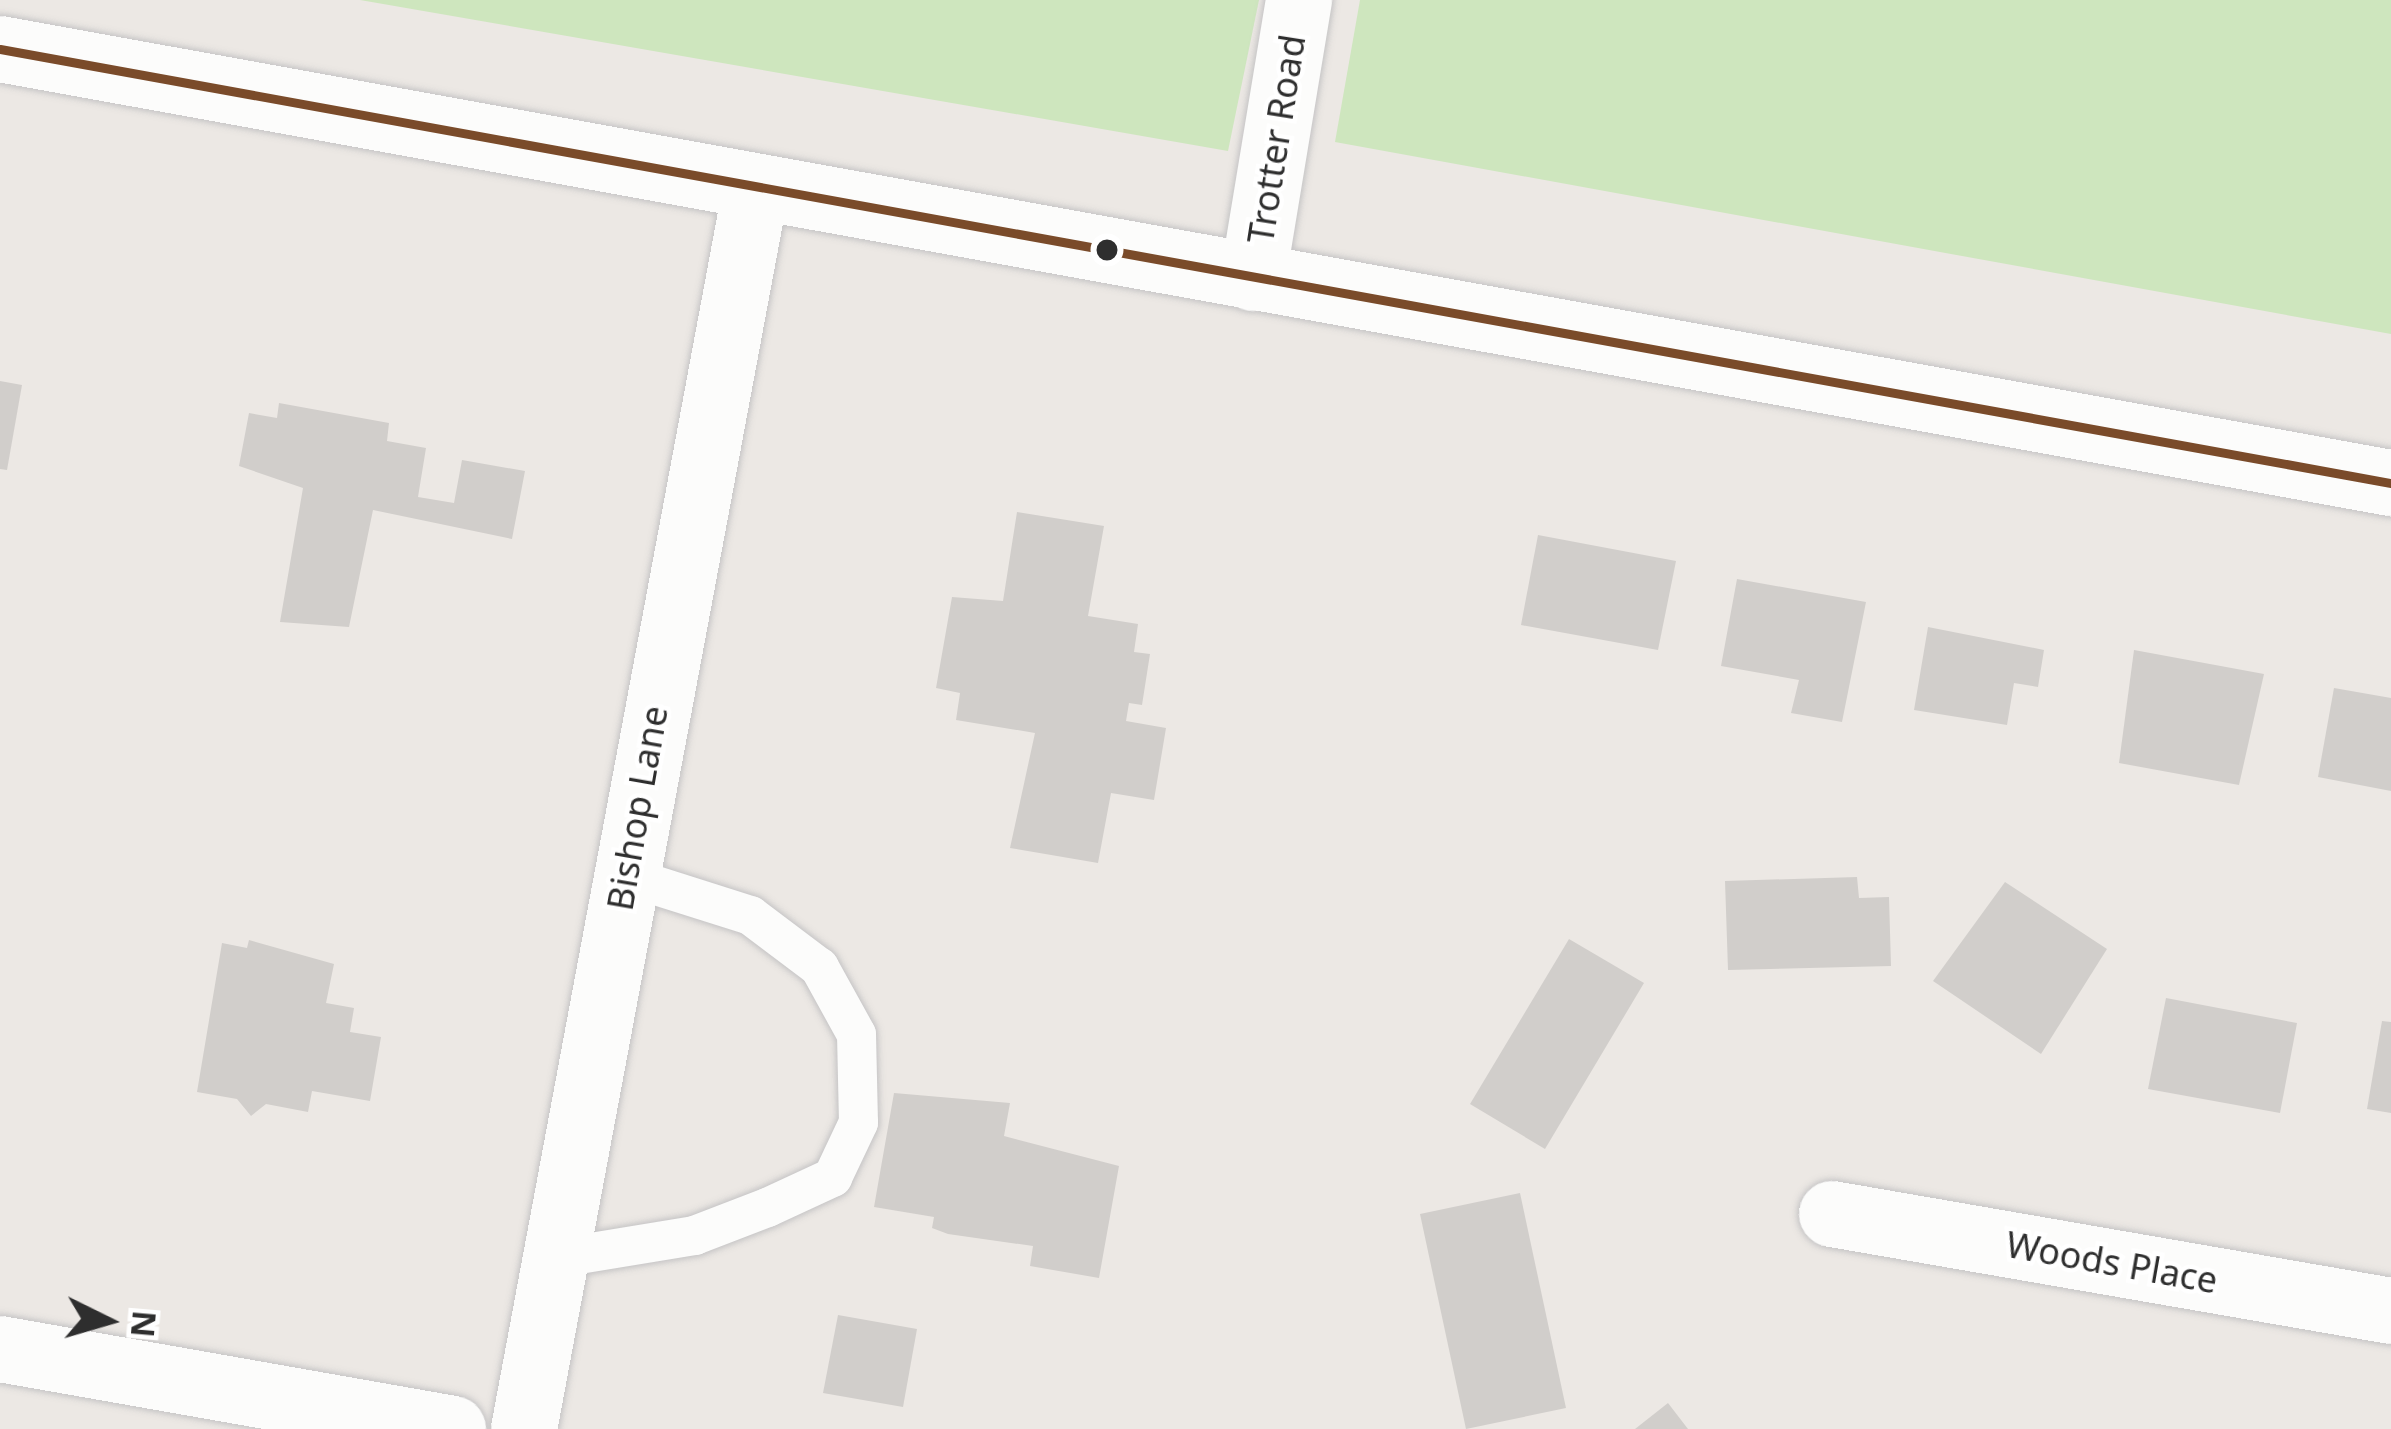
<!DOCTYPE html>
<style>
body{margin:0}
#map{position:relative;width:2391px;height:1429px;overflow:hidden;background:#ece8e4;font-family:"Noto Sans",sans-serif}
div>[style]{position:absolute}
.green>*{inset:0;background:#cee6be}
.building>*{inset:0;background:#d1cecb}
.roads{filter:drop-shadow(0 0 3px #c5c4c5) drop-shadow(0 0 3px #c5c4c5)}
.service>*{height:39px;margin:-19.5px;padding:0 19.5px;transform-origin:19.5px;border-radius:19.5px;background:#fcfcfb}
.minor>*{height:66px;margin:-33px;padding:0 33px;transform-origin:33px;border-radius:33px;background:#fcfcfb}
.secondary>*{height:66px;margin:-33px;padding:0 33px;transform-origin:33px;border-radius:33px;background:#fcfcfb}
.bus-1>*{height:9px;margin:-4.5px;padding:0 4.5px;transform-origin:4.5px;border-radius:4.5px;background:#7a4b2a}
.dots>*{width:33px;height:33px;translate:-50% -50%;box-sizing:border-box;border:6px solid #fff;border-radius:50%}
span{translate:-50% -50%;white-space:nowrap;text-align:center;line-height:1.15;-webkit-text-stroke:9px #fff;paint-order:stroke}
.street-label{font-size:36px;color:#2e2e2e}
.north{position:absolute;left:48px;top:1261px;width:120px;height:120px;-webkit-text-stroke:9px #fff;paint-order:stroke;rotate:95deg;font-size:33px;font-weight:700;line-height:48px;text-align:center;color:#2e2e2e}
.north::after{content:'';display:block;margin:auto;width:42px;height:54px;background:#2e2e2e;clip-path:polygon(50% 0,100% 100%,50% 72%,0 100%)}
</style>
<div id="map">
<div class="green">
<div style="clip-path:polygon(360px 0,1259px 0,1228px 151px)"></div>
<div style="clip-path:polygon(1360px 0,2391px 0,2391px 334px,1335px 142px)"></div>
</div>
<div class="building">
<div style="clip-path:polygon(0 381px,22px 385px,7px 470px,0 469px)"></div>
<div style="clip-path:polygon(279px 403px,389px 423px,387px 441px,426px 448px,418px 497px,454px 503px,462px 460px,525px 471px,512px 539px,373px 510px,349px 627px,280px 622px,303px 488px,239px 466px,249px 413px,277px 418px)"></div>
<div style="clip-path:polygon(1017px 512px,1104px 526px,1088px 616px,1138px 624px,1134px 652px,1150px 654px,1142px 705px,1129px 703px,1126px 721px,1166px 728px,1154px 800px,1111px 793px,1098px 863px,1010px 848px,1035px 733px,956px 720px,960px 693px,936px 688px,952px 597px,1003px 601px)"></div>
<div style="clip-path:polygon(1538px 535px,1676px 561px,1658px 650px,1521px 625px)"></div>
<div style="clip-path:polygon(1737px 579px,1866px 602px,1842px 722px,1791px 713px,1799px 680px,1721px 666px)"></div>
<div style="clip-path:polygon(1928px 627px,2044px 650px,2038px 687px,2014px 683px,2007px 725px,1914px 710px)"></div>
<div style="clip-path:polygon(2134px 650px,2264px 674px,2239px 785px,2119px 763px)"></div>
<div style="clip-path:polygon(2334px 688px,2391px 698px,2391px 791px,2318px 777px)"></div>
<div style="clip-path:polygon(1857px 877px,1859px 898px,1889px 897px,1891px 966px,1728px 970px,1725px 881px)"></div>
<div style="clip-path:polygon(2005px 882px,2107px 949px,2041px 1054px,1933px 981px)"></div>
<div style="clip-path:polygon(1569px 939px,1644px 983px,1545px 1149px,1470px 1104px)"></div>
<div style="clip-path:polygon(249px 940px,334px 964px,326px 1003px,354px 1008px,350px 1032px,381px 1037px,370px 1101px,312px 1091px,308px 1112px,266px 1104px,251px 1116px,237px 1099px,197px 1092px,222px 943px,247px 948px)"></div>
<div style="clip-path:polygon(2166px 998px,2297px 1023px,2280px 1113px,2148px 1089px)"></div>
<div style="clip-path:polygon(2382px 1021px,2391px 1022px,2391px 1113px,2367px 1109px)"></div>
<div style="clip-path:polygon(894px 1093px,1010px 1103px,1004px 1136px,1119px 1166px,1099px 1278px,1030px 1266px,1033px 1246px,948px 1234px,932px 1228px,934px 1217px,874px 1207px)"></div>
<div style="clip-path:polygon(1520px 1193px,1566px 1408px,1466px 1429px,1420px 1214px)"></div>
<div style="clip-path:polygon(838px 1315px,917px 1329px,903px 1407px,823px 1393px)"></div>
<div style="clip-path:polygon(1668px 1403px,1688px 1429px,1635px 1429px)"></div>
</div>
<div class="roads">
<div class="service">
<div style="left:554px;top:1258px;width:142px;rotate:-9.3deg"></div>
<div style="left:694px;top:1235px;width:78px;rotate:-21deg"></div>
<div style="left:767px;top:1207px;width:72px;rotate:-24.8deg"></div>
<div style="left:832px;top:1177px;width:61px;rotate:-64.7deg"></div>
<div style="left:858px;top:1122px;width:88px;rotate:-91.3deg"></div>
<div style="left:856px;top:1034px;width:77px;rotate:-118.9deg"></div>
<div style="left:819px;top:967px;width:86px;rotate:-143deg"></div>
<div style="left:750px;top:915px;width:132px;rotate:-162.4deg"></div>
</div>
<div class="minor">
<div style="left:1253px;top:278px;width:282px;rotate:-80.6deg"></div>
<div style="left:1832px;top:1214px;width:567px;rotate:9.84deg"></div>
<div style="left:0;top:1349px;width:460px;rotate:10deg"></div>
<div style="left:524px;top:1429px;width:1262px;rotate:-79.41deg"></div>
</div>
<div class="secondary">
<div style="left:0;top:49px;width:2430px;rotate:10.29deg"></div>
</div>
</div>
<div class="bus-1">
<div style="left:0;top:49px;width:2430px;rotate:10.29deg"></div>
</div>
<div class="dots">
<div style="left:1107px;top:250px;background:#2e2e2e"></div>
</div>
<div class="street-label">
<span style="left:1276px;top:139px;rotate:-81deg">Trotter Road</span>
<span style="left:637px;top:808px;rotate:-80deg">Bishop Lane</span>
<span style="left:2112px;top:1262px;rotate:10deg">Woods Place</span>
</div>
<div class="north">N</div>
</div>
